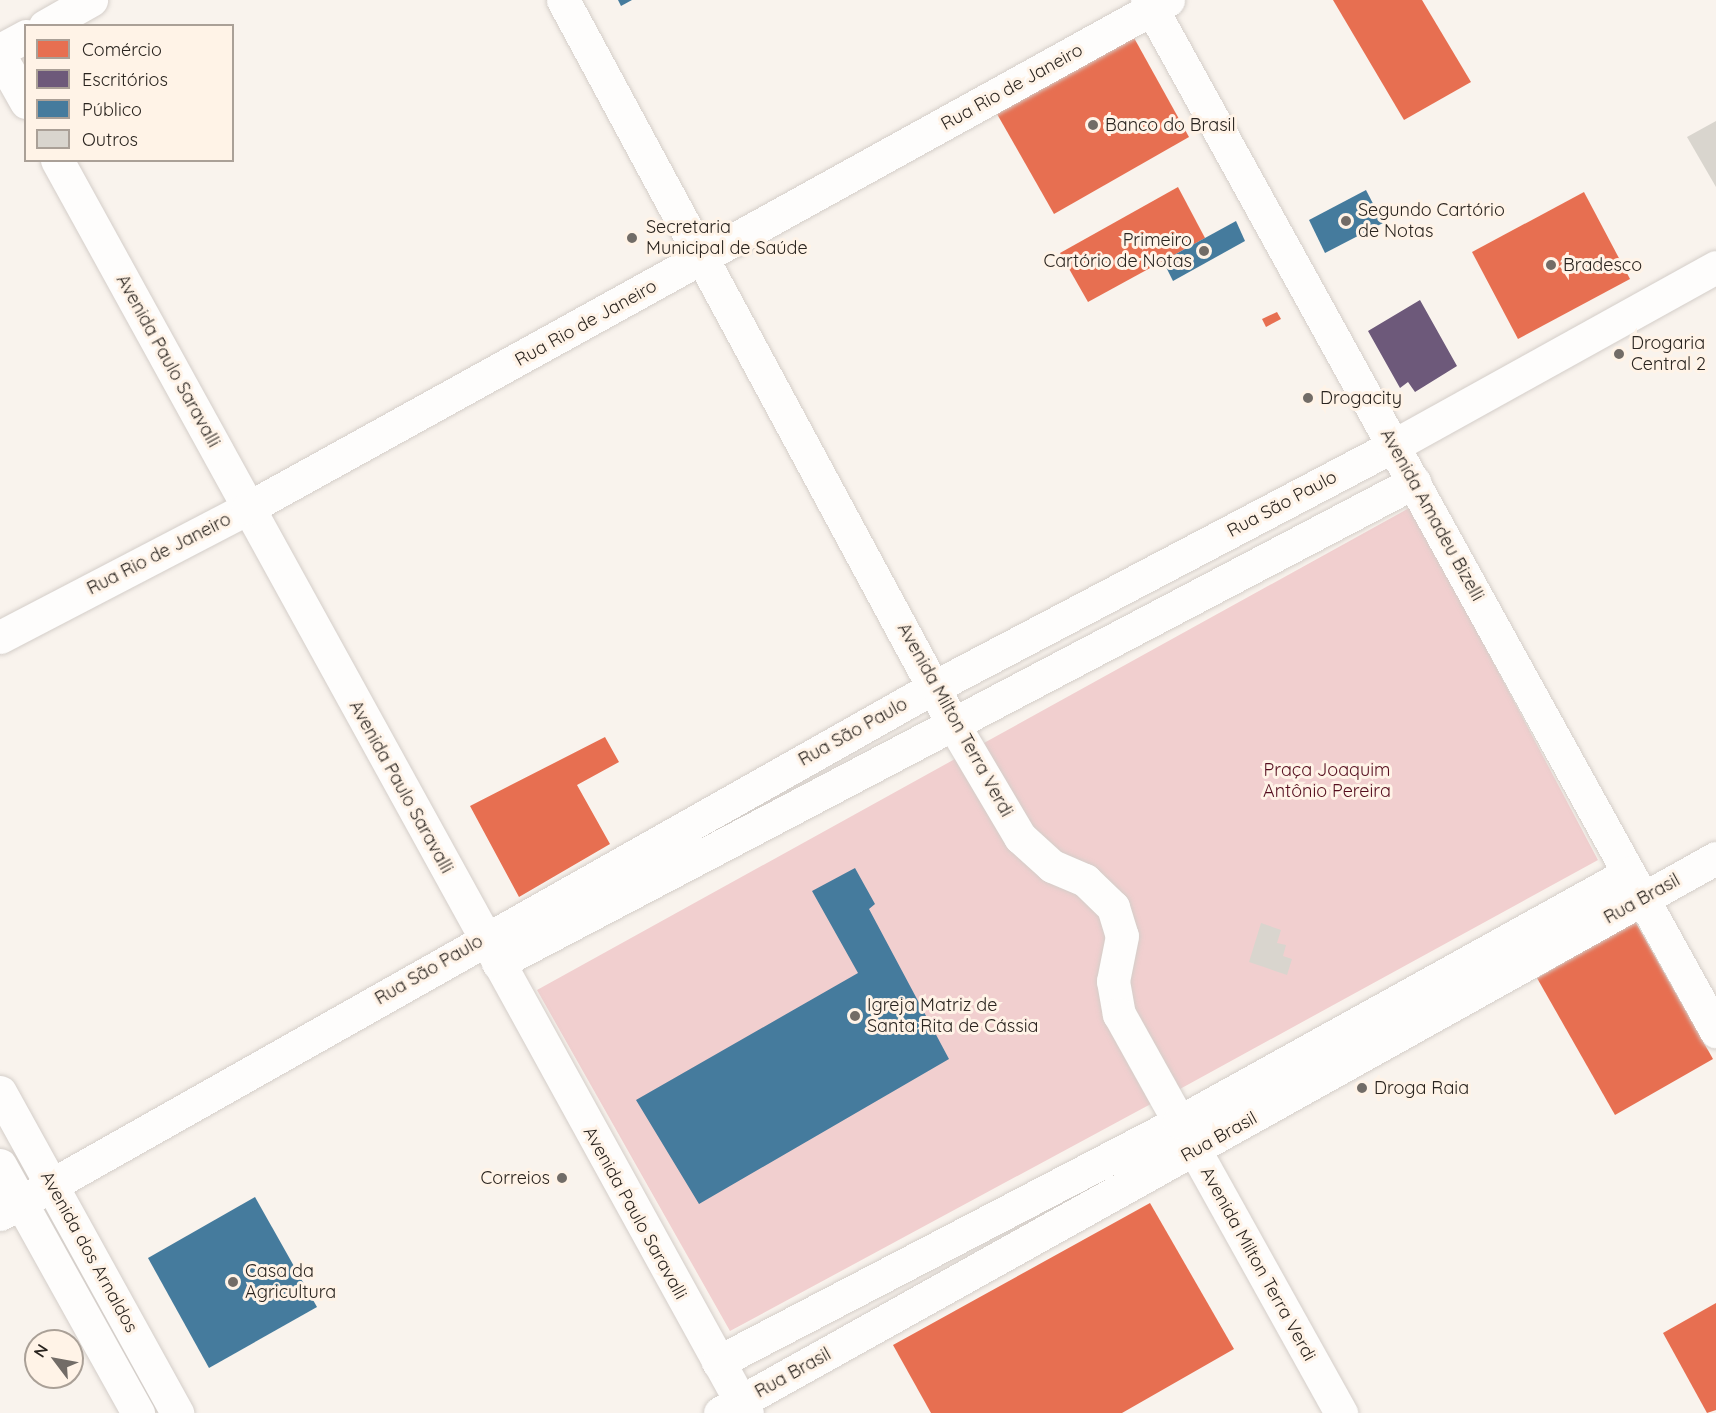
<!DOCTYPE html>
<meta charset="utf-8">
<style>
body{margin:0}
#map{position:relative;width:1716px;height:1413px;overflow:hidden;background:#f9f3ed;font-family:Quicksand,sans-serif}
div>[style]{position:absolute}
.green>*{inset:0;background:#f1cfcf}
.shops>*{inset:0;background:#e76f51}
.offices>*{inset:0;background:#6d597a}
.public>*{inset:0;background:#457b9d}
.building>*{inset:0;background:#d9d5ce}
.roads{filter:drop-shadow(0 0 2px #d4cec9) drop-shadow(0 0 2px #d4cec9)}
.minor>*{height:33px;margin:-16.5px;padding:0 16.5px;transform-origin:16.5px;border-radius:16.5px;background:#fefdfc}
.major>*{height:33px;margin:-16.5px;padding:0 16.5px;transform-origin:16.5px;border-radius:16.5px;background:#fefdfc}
.dots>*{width:16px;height:16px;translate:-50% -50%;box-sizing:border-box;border:3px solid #fff3e7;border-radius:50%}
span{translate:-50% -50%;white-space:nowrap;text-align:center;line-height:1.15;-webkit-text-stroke:6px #fff3e7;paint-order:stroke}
.street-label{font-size:18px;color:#2a241f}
.poi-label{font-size:18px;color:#2a241f}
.left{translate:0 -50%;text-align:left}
.right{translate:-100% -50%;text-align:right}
.park-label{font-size:18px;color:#540d1d}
.legend{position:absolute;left:24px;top:24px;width:210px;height:138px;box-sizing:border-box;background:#fff3e7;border:2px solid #aaa097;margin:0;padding:8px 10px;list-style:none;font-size:18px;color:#2a241f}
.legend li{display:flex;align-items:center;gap:12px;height:30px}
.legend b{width:30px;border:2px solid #aaa097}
.north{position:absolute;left:24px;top:1329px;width:60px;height:60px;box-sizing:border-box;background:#fff3e7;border:2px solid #aaa097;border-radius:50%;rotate:302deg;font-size:16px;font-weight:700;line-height:24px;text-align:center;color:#2a241f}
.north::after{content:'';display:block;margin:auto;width:21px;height:27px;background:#726c67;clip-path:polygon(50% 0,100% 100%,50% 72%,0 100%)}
</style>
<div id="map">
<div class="green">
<div style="clip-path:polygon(1411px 507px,1598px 860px,1169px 1095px,1123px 1013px,1126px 936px,1053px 863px,973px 749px)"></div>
<div style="clip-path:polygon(964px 754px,1109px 912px,1108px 979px,1160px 1099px,730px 1331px,537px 990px)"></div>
</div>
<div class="shops">
<div style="clip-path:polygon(1333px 0,1422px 0,1471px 82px,1404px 120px)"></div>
<div style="clip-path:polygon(1133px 36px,1189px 137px,1054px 214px,997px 114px)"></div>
<div style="clip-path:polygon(1178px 187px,1205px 238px,1088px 302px,1060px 253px)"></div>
<div style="clip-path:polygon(1584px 192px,1630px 279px,1518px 339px,1472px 252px)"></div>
<div style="clip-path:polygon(1277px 312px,1281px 319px,1266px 327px,1262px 319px)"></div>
<div style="clip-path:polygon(605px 737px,619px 762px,577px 785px,610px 844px,519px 897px,470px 806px)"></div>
<div style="clip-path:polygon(1635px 921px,1713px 1059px,1615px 1115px,1537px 978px)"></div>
<div style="clip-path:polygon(1150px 1203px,1234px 1349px,1122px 1413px,931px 1413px,893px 1345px)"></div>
<div style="clip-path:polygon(1716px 1303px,1716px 1410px,1707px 1413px,1663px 1333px)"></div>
</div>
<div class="offices">
<div style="clip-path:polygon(1420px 300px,1457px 366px,1415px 392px,1408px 382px,1400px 388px,1368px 331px)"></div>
</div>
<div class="public">
<div style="clip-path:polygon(618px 0,632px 0,621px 6px)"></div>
<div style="clip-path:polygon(1366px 190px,1383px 223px,1325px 253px,1309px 220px)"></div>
<div style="clip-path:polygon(1236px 221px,1245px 241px,1173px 281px,1163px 261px)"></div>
<div style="clip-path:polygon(855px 868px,875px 904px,869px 909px,949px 1059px,699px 1204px,636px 1100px,858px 973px,812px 891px)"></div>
<div style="clip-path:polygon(255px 1197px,317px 1307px,209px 1368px,148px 1258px)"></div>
</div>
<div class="building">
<div style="clip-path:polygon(1716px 121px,1716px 187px,1687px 137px)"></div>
<div style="clip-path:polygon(1261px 923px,1281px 930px,1277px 943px,1286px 945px,1283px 956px,1292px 959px,1287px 975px,1249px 962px)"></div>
</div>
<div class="roads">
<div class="minor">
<div style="left:563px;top:0;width:820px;rotate:61.69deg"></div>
<div style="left:952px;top:722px;width:134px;rotate:59.4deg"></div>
<div style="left:1020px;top:837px;width:43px;rotate:42.2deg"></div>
<div style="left:1052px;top:866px;width:36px;rotate:23deg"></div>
<div style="left:1085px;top:880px;width:39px;rotate:44deg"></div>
<div style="left:1113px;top:907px;width:30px;rotate:73deg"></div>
<div style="left:1122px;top:936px;width:46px;rotate:101.3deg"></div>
<div style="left:1113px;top:981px;width:34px;rotate:80deg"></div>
<div style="left:1119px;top:1014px;width:457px;rotate:60.9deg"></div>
<div style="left:1147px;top:0;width:1178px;rotate:61.11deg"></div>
<div style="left:45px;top:26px;width:53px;rotate:-29.5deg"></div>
<div style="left:0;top:50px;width:30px;rotate:-28deg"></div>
<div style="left:0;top:56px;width:53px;rotate:60.5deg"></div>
<div style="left:57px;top:160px;width:1430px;rotate:61.16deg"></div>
<div style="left:0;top:637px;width:280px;rotate:-27.5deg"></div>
<div style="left:248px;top:508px;width:1051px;rotate:-28.91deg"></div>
<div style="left:498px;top:963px;width:1035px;rotate:-27.7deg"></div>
<div style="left:0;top:1092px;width:367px;rotate:61.1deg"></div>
<div style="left:0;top:1165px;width:284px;rotate:60.9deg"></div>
<div style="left:718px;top:1362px;width:520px;rotate:-27.5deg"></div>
<div style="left:1179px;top:1122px;width:514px;rotate:-28.96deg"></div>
</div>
<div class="major">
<div style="left:0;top:1214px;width:1075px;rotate:-29.43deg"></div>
<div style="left:936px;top:686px;width:516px;rotate:-27.71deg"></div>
<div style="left:1393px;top:446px;width:369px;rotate:-29deg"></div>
<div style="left:720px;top:1413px;width:1140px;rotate:-29.13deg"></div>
</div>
</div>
<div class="dots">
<div style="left:1093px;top:125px;background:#726c67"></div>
<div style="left:1346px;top:221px;background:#726c67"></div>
<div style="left:632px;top:238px;background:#726c67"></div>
<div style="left:1204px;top:251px;background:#726c67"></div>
<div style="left:1551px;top:265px;background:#726c67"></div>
<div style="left:1619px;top:354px;background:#726c67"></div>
<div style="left:1308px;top:398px;background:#726c67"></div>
<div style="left:855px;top:1016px;background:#726c67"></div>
<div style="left:1362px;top:1088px;background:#726c67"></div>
<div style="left:562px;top:1178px;background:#726c67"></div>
<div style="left:233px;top:1282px;background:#726c67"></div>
</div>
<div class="street-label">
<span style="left:1012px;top:87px;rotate:-29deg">Rua Rio de Janeiro</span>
<span style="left:586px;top:323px;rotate:-29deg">Rua Rio de Janeiro</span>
<span style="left:168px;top:361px;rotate:61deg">Avenida Paulo Saravalli</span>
<span style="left:1282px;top:504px;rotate:-28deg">Rua São Paulo</span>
<span style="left:1432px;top:515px;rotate:61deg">Avenida Amadeu Bizelli</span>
<span style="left:159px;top:554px;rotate:-27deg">Rua Rio de Janeiro</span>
<span style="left:955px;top:720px;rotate:61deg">Avenida Milton Terra Verdi</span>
<span style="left:853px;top:732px;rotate:-29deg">Rua São Paulo</span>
<span style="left:401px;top:787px;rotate:61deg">Avenida Paulo Saravalli</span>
<span style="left:1642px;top:899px;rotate:-29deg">Rua Brasil</span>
<span style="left:429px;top:970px;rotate:-30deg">Rua São Paulo</span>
<span style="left:1219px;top:1137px;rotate:-29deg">Rua Brasil</span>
<span style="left:635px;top:1213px;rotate:61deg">Avenida Paulo Saravalli</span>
<span style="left:89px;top:1252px;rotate:61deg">Avenida dos Arnaldos</span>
<span style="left:1258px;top:1264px;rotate:61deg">Avenida Milton Terra Verdi</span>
<span style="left:793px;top:1373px;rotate:-29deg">Rua Brasil</span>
</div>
<div class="poi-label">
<span class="left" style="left:1105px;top:125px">Banco do Brasil</span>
<span class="left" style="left:1358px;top:221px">Segundo Cartório<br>de Notas</span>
<span class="left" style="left:646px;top:238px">Secretaria<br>Municipal de Saúde</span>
<span class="right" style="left:1192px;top:251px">Primeiro<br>Cartório de Notas</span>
<span class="left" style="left:1563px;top:265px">Bradesco</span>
<span class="left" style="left:1631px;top:354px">Drogaria<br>Central 2</span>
<span class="left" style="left:1320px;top:398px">Drogacity</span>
<span class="left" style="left:867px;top:1016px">Igreja Matriz de<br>Santa Rita de Cássia</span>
<span class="left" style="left:1374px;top:1088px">Droga Raia</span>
<span class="right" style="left:550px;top:1178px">Correios</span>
<span class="left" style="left:245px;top:1282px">Casa da<br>Agricultura</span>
</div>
<div class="park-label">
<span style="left:1327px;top:781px">Praça Joaquim<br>Antônio Pereira</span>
</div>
<ul class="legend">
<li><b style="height:16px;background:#e76f51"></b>Comércio</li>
<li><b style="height:16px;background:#6d597a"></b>Escritórios</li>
<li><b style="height:16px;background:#457b9d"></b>Público</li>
<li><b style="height:16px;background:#d9d5ce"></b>Outros</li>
</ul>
<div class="north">N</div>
</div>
